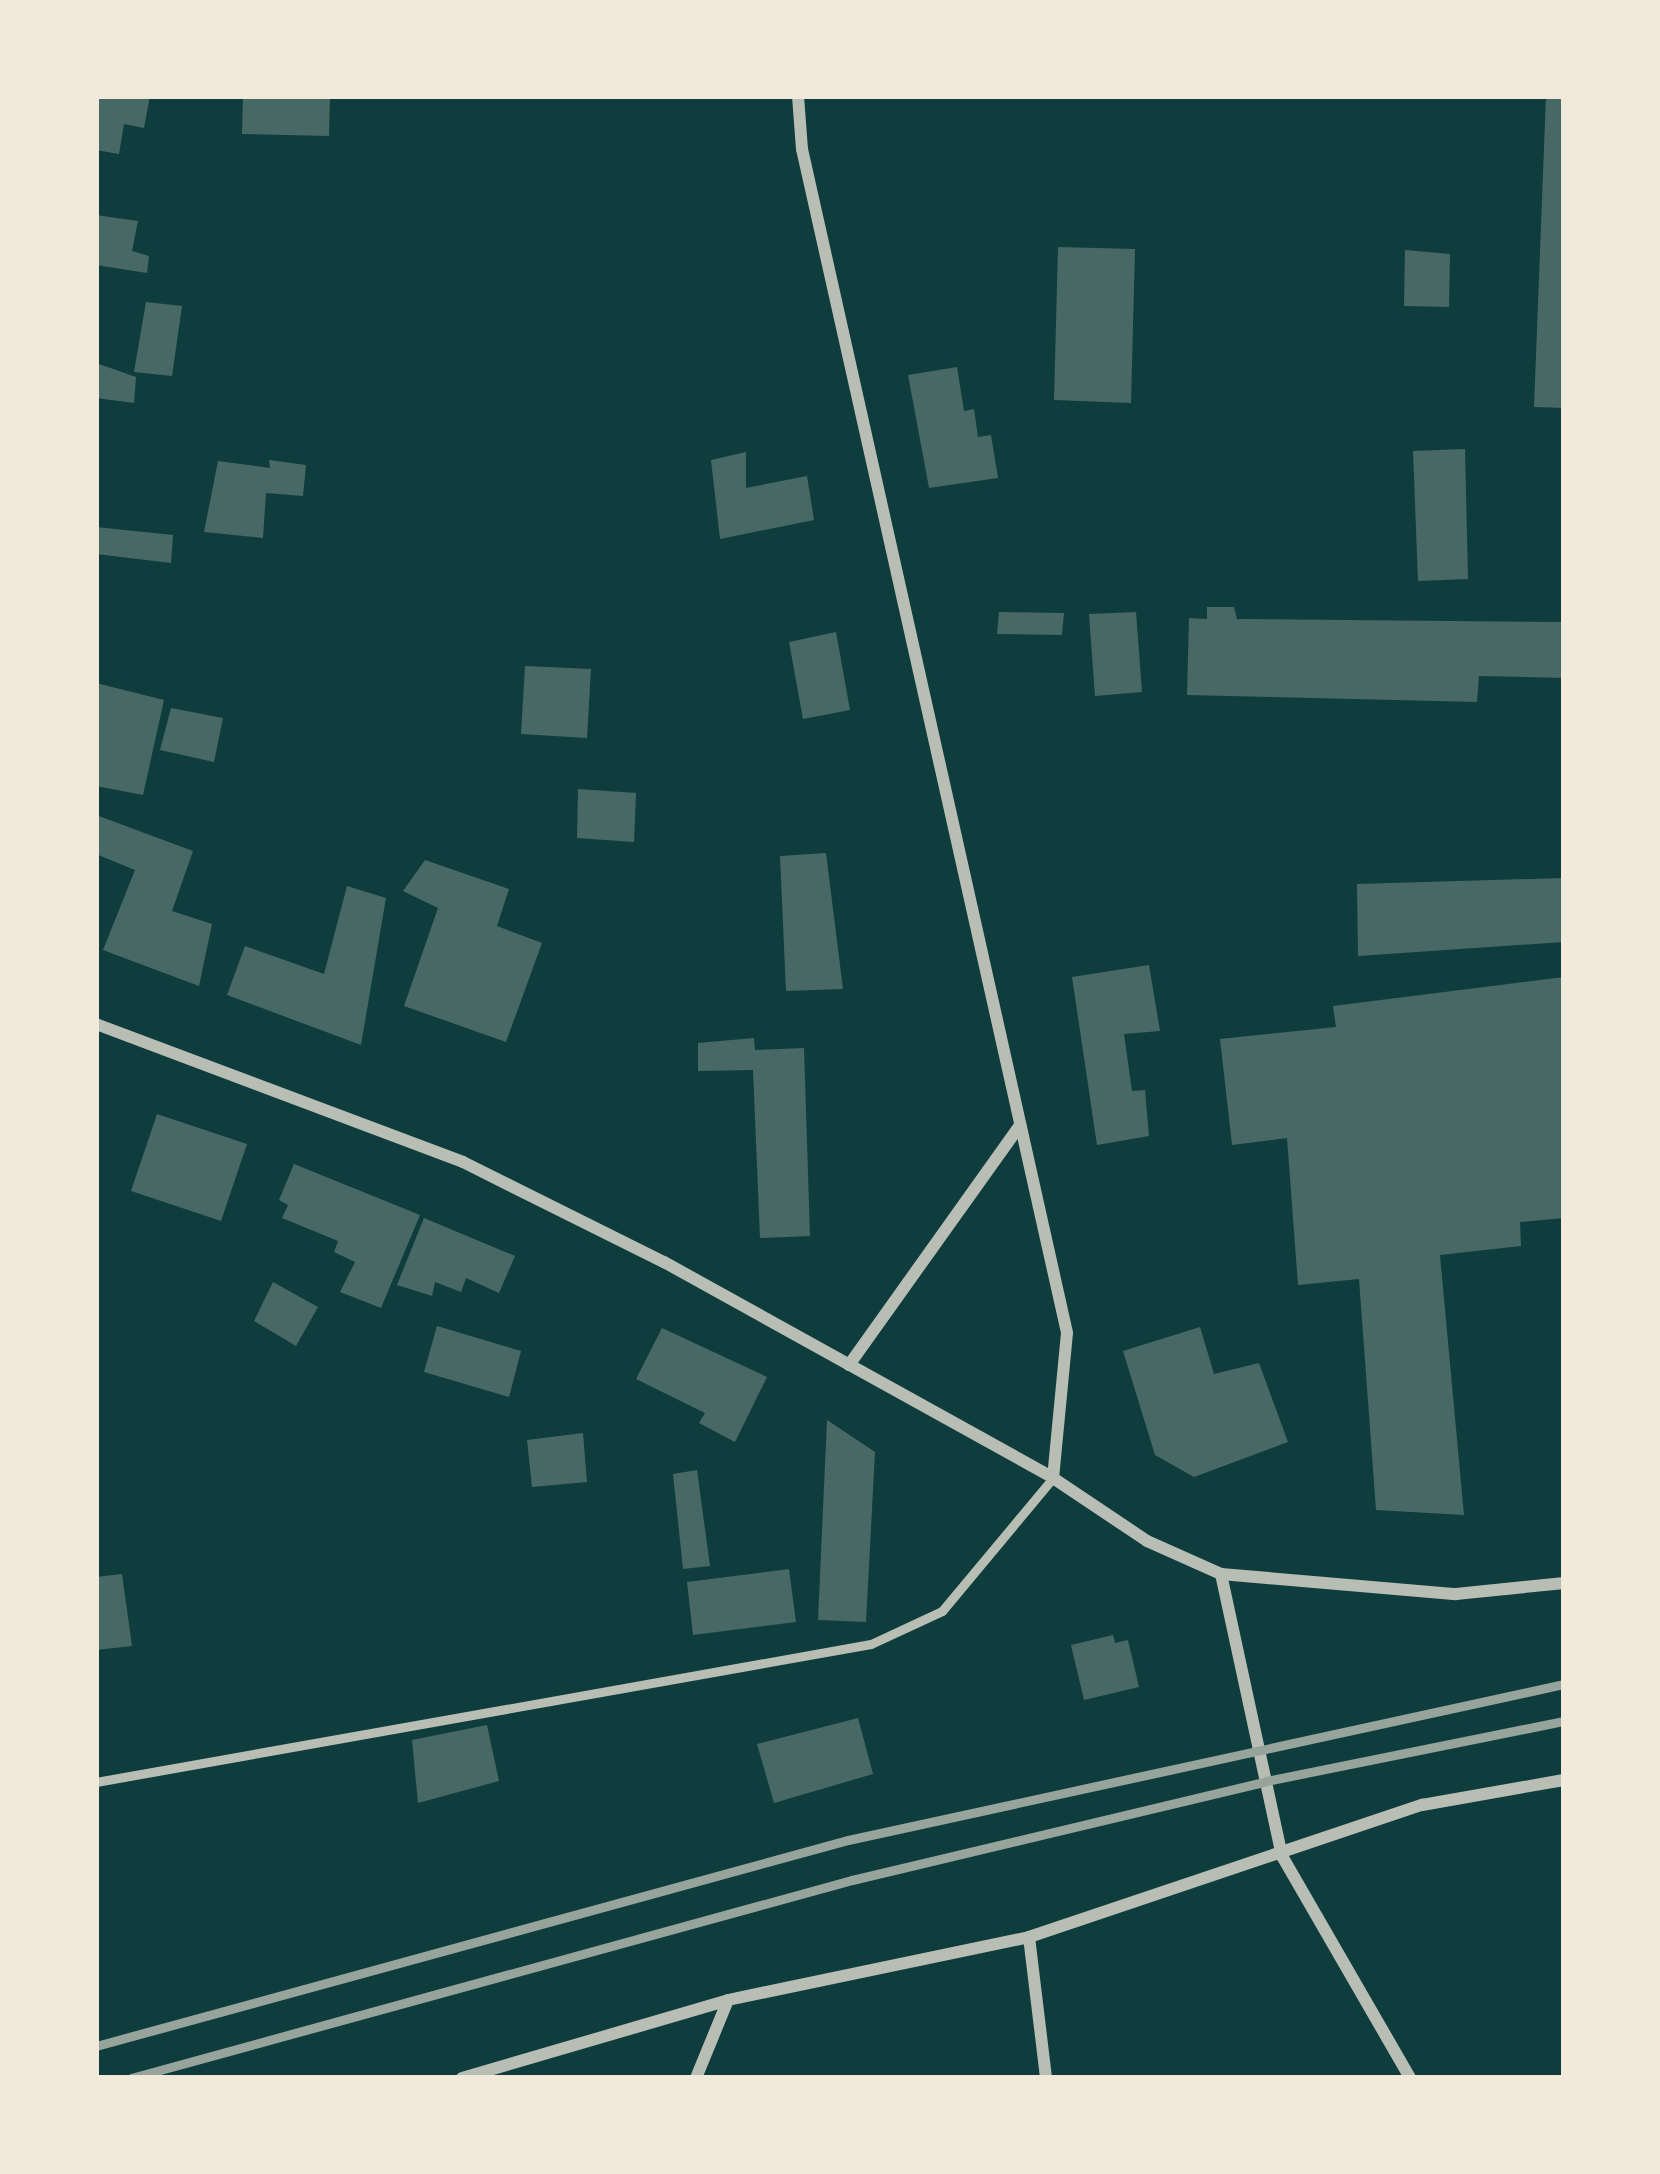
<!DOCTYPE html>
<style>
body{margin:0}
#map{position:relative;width:1660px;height:2174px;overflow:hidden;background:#0f3d3e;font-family:"Fira Sans",sans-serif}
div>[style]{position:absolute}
.building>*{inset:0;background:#486865}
.service>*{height:9px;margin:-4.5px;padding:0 4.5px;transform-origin:4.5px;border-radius:4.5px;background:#b8beb3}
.minor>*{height:12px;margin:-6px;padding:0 6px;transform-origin:6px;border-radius:6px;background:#b8beb3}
.rail>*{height:9px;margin:-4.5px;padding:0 4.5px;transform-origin:4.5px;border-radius:4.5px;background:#97a49c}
span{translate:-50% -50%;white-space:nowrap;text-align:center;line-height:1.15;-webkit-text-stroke:9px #f1e9da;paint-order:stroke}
.frame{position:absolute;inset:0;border:99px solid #f1e9da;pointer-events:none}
</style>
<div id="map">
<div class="building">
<div style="clip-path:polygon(96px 96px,150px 96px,144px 128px,124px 124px,119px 154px,96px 150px)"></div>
<div style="clip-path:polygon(243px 96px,330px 97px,329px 136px,242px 134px)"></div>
<div style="clip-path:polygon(1546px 96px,1564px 96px,1564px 408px,1534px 407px)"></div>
<div style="clip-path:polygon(96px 215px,138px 221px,132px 251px,149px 256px,147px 273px,96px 265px)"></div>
<div style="clip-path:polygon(1058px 247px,1135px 249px,1131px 403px,1054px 400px)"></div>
<div style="clip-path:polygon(1405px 250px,1450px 254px,1449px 307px,1404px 306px)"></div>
<div style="clip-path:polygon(146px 302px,182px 306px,172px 376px,134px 372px)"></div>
<div style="clip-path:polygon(96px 363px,136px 377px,134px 403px,96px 398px)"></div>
<div style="clip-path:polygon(957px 367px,964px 411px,974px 409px,978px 437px,991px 435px,998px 478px,929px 488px,908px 375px)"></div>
<div style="clip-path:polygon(1465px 449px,1468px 579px,1418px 581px,1413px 451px)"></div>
<div style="clip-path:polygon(746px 452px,746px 488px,807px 476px,814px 520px,720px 539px,711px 460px)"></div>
<div style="clip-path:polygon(269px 460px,306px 465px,303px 496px,266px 493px,263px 538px,204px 532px,218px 461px,270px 468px)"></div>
<div style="clip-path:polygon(96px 527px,173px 535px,171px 563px,96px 554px)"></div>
<div style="clip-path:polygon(1207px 607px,1234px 607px,1237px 619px,1564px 622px,1564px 678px,1479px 676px,1477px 702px,1187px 695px,1189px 618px,1207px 619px)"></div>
<div style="clip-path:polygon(999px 612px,1064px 613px,1062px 635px,997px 634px)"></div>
<div style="clip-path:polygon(1136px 612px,1142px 692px,1095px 696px,1089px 614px)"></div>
<div style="clip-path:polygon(836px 632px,850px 710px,803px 719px,789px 642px)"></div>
<div style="clip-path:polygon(525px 666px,591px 669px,587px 738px,521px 734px)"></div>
<div style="clip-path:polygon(96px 683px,164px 700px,143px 795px,96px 786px)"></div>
<div style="clip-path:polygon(171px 708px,223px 718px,214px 762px,160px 750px)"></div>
<div style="clip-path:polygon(578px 789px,636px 793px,634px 842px,577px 838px)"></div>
<div style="clip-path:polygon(96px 815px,193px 851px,172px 911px,212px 924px,199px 986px,103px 950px,135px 870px,96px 854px)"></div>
<div style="clip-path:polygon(826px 853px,843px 989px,786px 991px,780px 856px)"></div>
<div style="clip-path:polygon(425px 860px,509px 889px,497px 926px,542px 943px,506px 1042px,404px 1006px,438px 908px,403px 891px)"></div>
<div style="clip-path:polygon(1564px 878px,1564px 942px,1358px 956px,1357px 884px)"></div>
<div style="clip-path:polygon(347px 886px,386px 898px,361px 1045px,227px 995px,245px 946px,324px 974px)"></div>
<div style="clip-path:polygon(1149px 965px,1160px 1031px,1124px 1034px,1132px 1091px,1145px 1090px,1149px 1136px,1097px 1145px,1072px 977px)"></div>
<div style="clip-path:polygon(1564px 977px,1564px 1218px,1520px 1222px,1521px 1246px,1440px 1255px,1464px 1515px,1376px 1510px,1359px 1279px,1298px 1285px,1287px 1138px,1232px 1145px,1220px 1039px,1336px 1027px,1333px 1006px)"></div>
<div style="clip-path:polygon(754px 1038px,755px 1050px,804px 1048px,810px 1236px,760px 1238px,753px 1070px,698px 1071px,698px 1043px)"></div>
<div style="clip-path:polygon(157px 1114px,247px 1144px,221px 1221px,131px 1191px)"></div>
<div style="clip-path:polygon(294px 1164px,420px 1215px,381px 1308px,340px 1292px,355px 1262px,334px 1252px,338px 1241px,282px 1218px,288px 1205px,279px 1200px)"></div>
<div style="clip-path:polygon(424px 1218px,515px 1256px,499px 1293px,466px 1278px,461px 1292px,435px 1282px,432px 1296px,397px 1285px)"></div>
<div style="clip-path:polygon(273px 1282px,318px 1307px,296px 1346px,254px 1321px)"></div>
<div style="clip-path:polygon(437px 1326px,521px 1351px,509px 1397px,424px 1372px)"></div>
<div style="clip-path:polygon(1200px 1327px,1214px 1374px,1259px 1363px,1288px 1442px,1194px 1477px,1155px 1455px,1123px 1351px)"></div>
<div style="clip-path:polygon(662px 1328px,767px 1377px,735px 1442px,699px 1423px,705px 1413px,636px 1379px)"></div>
<div style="clip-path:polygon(827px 1420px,875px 1452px,866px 1622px,818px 1620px)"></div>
<div style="clip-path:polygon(583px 1433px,587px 1482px,532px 1487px,527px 1440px)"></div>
<div style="clip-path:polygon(697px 1470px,710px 1566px,683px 1569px,673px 1474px)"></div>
<div style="clip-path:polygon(789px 1569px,796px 1622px,693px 1635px,687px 1582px)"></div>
<div style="clip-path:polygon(122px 1574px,132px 1646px,96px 1650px,96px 1577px)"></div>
<div style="clip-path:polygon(1113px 1635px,1115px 1643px,1128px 1640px,1139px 1687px,1084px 1700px,1071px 1645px)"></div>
<div style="clip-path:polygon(858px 1718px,873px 1774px,774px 1803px,757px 1744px)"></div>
<div style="clip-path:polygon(487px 1725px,499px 1781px,418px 1803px,412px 1740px)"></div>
</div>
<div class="service">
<div style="left:96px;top:1782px;width:787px;rotate:-10.1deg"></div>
<div style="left:871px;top:1644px;width:78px;rotate:-24.9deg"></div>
<div style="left:942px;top:1611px;width:173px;rotate:-50.2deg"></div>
</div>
<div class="minor">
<div style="left:798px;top:96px;width:53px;rotate:85.7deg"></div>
<div style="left:802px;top:149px;width:1213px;rotate:77.38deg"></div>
<div style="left:1067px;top:1333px;width:146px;rotate:95.5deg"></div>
<div style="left:96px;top:1024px;width:392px;rotate:20.6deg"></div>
<div style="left:463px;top:1162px;width:225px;rotate:26.5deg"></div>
<div style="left:664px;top:1262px;width:445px;rotate:29deg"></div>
<div style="left:1053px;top:1478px;width:113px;rotate:33.8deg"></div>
<div style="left:1147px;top:1541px;width:81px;rotate:24deg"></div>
<div style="left:1221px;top:1574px;width:236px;rotate:4.9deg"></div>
<div style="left:1456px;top:1594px;width:109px;rotate:-5.8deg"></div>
<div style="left:849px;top:1365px;width:295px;rotate:-54.5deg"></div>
<div style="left:1221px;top:1574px;width:289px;rotate:77.8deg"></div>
<div style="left:1282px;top:1856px;width:256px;rotate:60deg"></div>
<div style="left:1029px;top:1937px;width:142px;rotate:83.1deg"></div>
<div style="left:462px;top:2078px;width:277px;rotate:-16.3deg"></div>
<div style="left:728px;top:2000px;width:308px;rotate:-11.8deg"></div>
<div style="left:1029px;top:1937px;width:415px;rotate:-18.6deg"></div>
<div style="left:1422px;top:1805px;width:144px;rotate:-10deg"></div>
<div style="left:696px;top:2078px;width:84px;rotate:-67.7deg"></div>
</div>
<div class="rail">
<div style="left:96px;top:2046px;width:780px;rotate:-15.32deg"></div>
<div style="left:848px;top:1840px;width:733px;rotate:-12.29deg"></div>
<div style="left:131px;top:2078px;width:748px;rotate:-15.36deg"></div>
<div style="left:852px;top:1880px;width:426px;rotate:-13.4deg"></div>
<div style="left:1266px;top:1781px;width:304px;rotate:-11.4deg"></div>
</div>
<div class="frame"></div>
</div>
